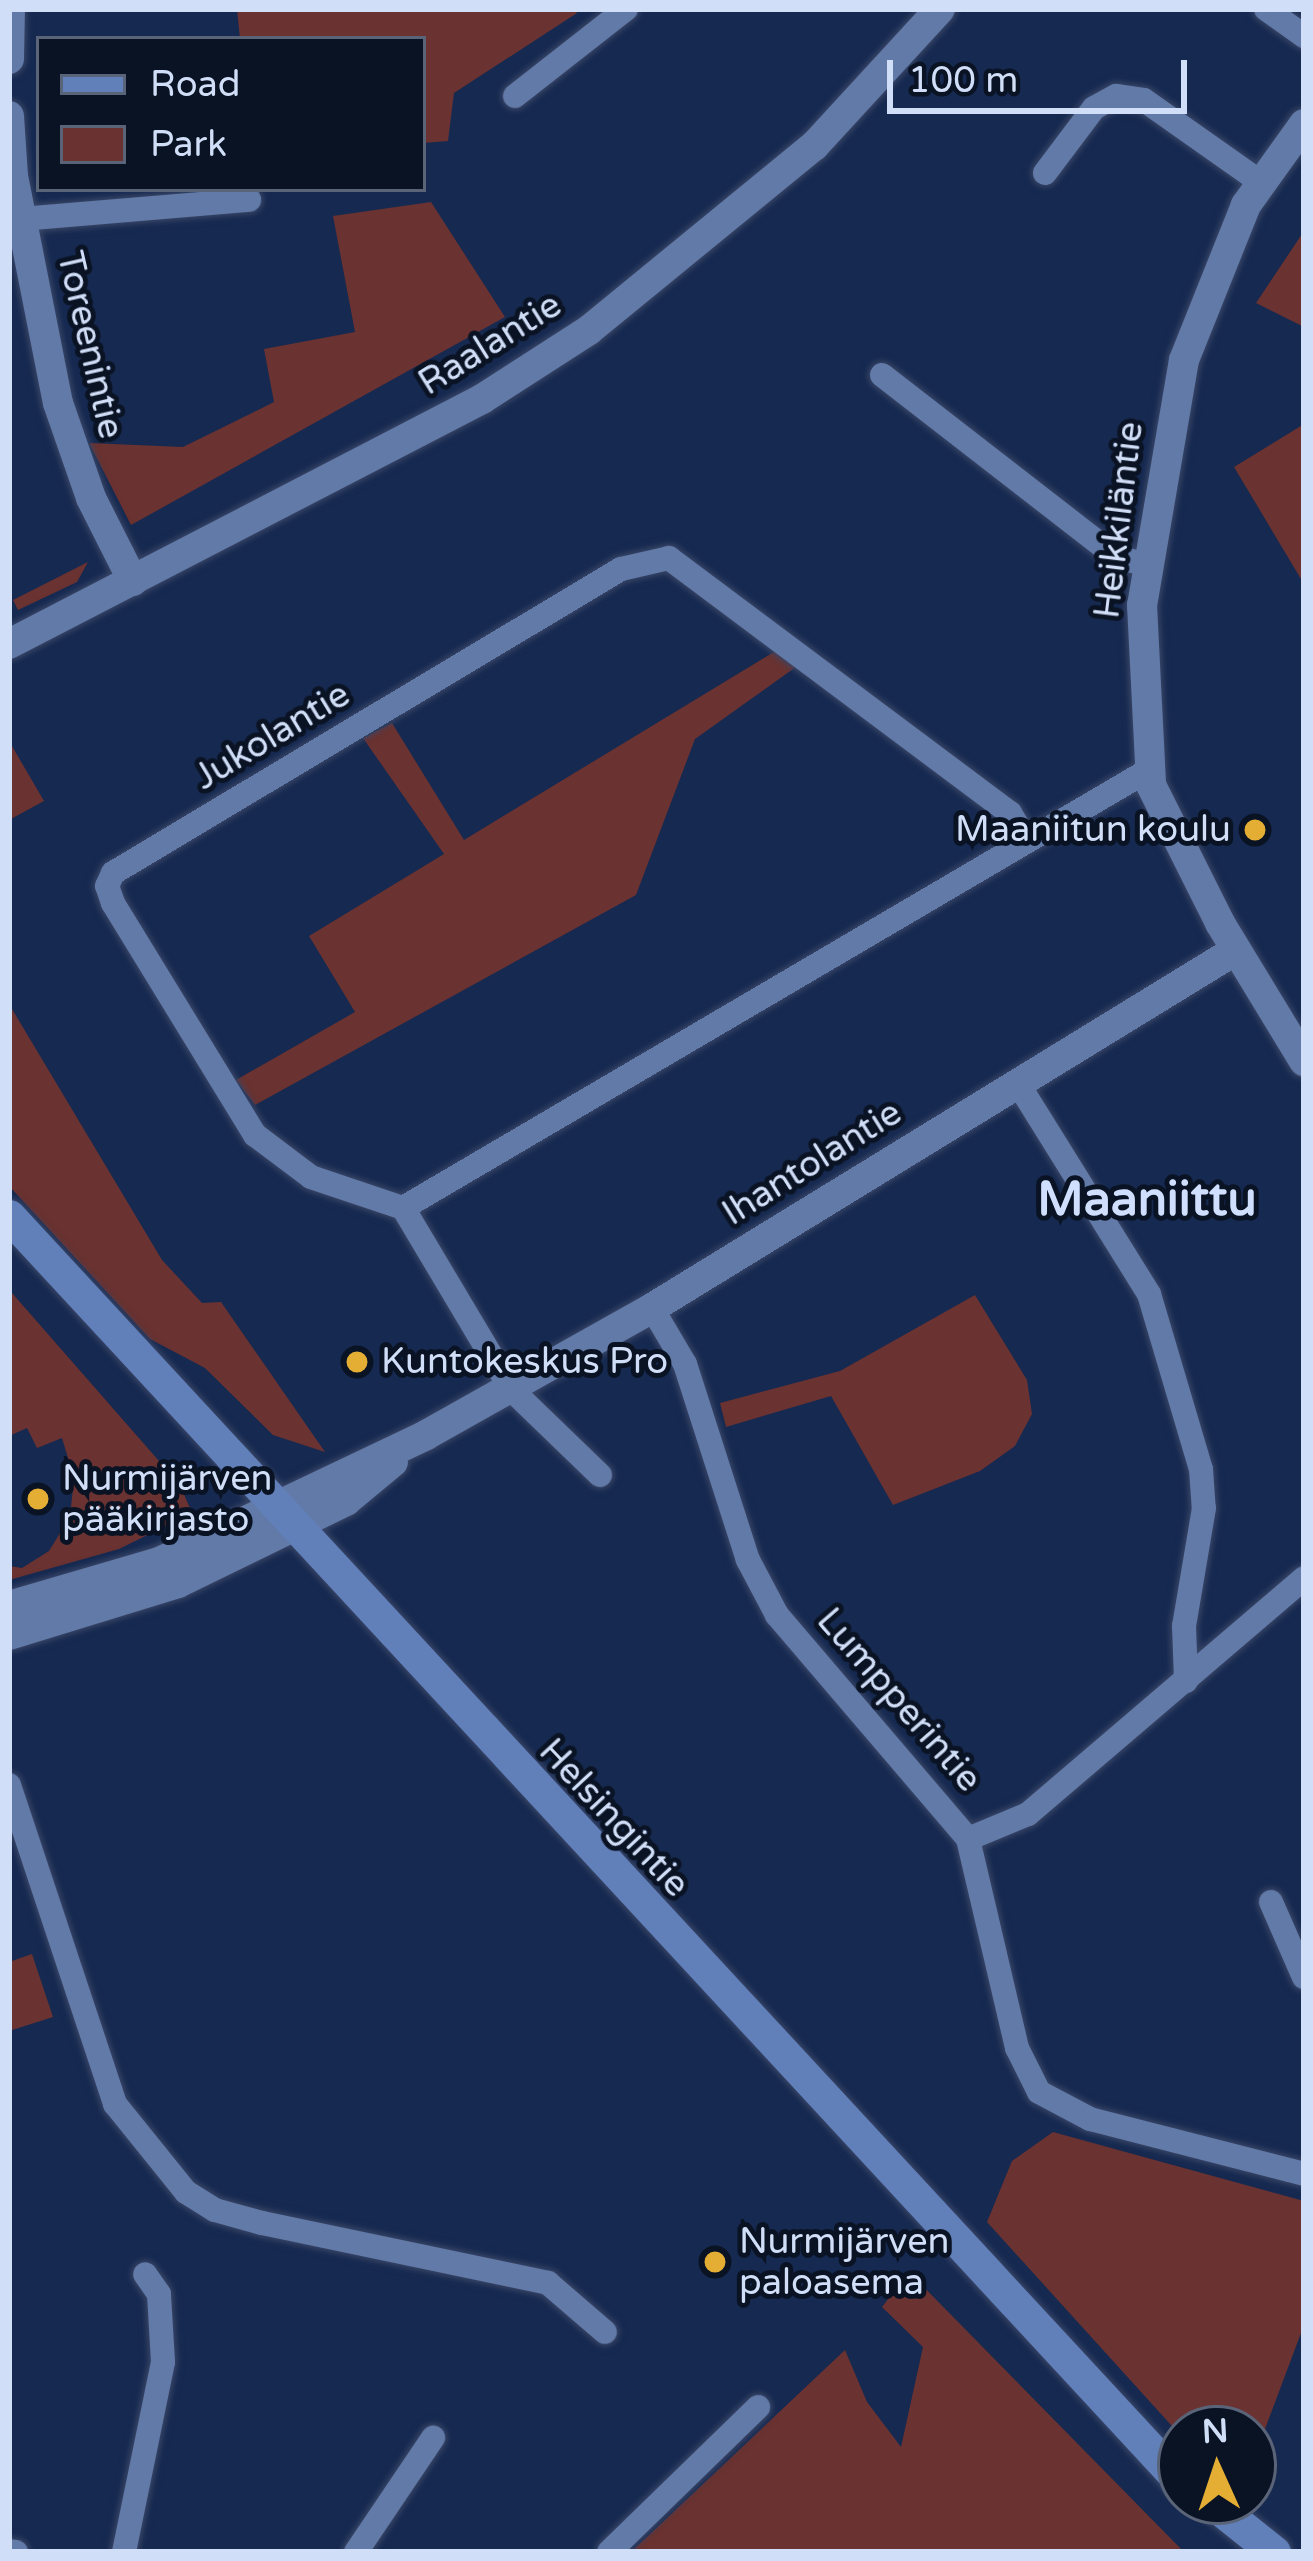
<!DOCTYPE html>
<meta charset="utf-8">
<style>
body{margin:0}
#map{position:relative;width:1313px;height:2561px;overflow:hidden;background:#162950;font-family:"Varela Round",sans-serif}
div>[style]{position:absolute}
.green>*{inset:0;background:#6a3230}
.roads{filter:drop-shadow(0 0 3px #394667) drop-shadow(0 0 3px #394667)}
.minor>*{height:24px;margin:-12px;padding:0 12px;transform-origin:12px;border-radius:12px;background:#627aa7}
.tertiary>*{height:30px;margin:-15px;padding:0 15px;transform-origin:15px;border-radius:15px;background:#627aa7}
.secondary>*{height:33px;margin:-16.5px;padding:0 16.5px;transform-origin:16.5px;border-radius:16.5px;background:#617fb9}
.dots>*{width:33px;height:33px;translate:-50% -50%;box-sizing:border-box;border:6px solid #0a1324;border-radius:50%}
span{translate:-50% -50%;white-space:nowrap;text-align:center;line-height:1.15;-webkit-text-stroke:10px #0a1324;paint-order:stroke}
.street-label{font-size:36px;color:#d1def7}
.poi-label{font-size:36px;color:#d1def7}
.right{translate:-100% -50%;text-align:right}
.left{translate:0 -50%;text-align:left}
.district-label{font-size:48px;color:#cfdffd;font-weight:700}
.frame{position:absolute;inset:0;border:12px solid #d1def7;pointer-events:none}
.legend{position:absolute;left:36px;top:36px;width:390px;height:156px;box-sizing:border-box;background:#0a1324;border:3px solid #5a6478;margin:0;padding:15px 21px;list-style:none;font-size:36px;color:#d1def7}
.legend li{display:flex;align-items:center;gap:24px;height:60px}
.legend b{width:60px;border:3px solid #5a6478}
.north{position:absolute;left:1157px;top:2405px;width:120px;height:120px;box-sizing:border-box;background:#0a1324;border:3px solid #5a6478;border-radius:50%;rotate:357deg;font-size:33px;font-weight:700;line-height:48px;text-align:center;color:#d1def7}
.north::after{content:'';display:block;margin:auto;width:42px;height:54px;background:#e4ae35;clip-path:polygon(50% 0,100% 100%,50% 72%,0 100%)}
.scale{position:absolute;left:887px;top:60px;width:300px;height:54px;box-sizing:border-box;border:6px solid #d1def7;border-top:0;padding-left:15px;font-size:36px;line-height:42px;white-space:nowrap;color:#d1def7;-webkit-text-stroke:9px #0a1324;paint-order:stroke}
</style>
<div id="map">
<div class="green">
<div style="clip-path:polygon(237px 9px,574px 9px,577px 13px,454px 93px,448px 141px,423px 143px,423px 39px,240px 39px)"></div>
<div style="clip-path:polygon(431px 202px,505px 317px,131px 525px,89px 443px,183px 447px,274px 402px,264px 349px,355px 332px,333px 216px)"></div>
<div style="clip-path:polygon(1304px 231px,1304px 327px,1256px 303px)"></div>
<div style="clip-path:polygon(1304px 424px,1304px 584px,1234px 467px)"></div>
<div style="clip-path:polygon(88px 562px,77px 582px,18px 610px,13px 600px)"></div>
<div style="clip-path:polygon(782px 647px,800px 664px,695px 739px,636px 895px,255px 1105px,236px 1080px,355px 1012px,309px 936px,444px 854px,363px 738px,392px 723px,464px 840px)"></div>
<div style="clip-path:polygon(9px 741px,44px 801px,9px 820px)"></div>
<div style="clip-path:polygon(9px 1004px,162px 1260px,202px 1303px,221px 1302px,325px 1452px,273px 1435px,205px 1368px,150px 1339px,9px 1186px)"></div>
<div style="clip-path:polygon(12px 1293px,180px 1485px,192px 1513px,119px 1549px,9px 1580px,9px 1566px,22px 1568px,49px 1551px,70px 1517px,74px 1478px,62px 1438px,37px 1448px,27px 1428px,9px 1436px)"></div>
<div style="clip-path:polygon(975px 1295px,1027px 1380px,1032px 1414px,1015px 1446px,980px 1471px,893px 1505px,831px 1396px,726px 1427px,720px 1403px,840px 1371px)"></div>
<div style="clip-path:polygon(32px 1954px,53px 2017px,9px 2031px,9px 1962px)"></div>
<div style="clip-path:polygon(1053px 2132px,1304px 2201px,1304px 2325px,1253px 2461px,1253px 2429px,1181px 2429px,1181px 2436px,987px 2222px,1012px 2161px)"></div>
<div style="clip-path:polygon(909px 2272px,1184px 2552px,631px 2552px,845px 2350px,867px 2402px,901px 2447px,923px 2347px,882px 2307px)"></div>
</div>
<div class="roads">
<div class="minor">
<div style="left:1266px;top:9px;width:47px;rotate:35.4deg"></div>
<div style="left:515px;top:96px;width:141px;rotate:-38.1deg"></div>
<div style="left:1045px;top:173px;width:81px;rotate:-53deg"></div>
<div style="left:1094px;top:108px;width:25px;rotate:-29deg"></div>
<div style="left:1116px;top:96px;width:28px;rotate:8deg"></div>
<div style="left:1144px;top:100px;width:141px;rotate:35.2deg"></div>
<div style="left:21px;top:219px;width:229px;rotate:-4.8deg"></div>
<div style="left:882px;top:375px;width:299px;rotate:37.8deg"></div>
<div style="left:1118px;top:558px;width:30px;rotate:12deg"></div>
<div style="left:1017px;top:1082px;width:250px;rotate:58.1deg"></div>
<div style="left:1149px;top:1294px;width:183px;rotate:73.5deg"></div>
<div style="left:1201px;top:1469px;width:39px;rotate:86deg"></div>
<div style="left:1204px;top:1508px;width:120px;rotate:99.6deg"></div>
<div style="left:1184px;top:1626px;width:55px;rotate:87.9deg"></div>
<div style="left:403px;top:1208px;width:863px;rotate:-30.43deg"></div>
<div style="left:652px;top:1308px;width:65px;rotate:59.5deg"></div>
<div style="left:685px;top:1364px;width:206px;rotate:72.2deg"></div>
<div style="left:748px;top:1560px;width:62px;rotate:62.2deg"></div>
<div style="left:777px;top:1615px;width:294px;rotate:49.5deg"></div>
<div style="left:968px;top:1839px;width:215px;rotate:76.8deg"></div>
<div style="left:1017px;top:2048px;width:49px;rotate:63.4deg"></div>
<div style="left:1039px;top:2092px;width:58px;rotate:27.9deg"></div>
<div style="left:1090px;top:2119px;width:221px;rotate:14.4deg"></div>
<div style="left:600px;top:1475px;width:124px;rotate:-136deg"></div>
<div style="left:511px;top:1389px;width:211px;rotate:-120.8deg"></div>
<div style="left:403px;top:1208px;width:97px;rotate:-161.4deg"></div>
<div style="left:311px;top:1177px;width:70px;rotate:-143.1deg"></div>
<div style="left:255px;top:1135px;width:272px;rotate:-121.5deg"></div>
<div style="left:113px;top:903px;width:18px;rotate:-109deg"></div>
<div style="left:107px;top:886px;width:14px;rotate:-65deg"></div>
<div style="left:113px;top:873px;width:592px;rotate:-30.9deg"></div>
<div style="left:621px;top:569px;width:49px;rotate:-12.9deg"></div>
<div style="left:669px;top:558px;width:426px;rotate:36.8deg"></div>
<div style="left:1010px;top:813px;width:29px;rotate:59deg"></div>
<div style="left:9px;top:1785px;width:336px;rotate:71.6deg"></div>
<div style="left:115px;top:2104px;width:113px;rotate:51.1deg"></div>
<div style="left:186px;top:2192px;width:34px;rotate:32deg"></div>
<div style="left:215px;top:2210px;width:49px;rotate:15.5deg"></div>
<div style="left:262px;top:2223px;width:292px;rotate:11.8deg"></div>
<div style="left:548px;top:2283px;width:75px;rotate:40.7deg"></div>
<div style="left:968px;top:1839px;width:65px;rotate:-22.6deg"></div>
<div style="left:1028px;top:1814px;width:363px;rotate:-40.5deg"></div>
<div style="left:1271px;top:1902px;width:82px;rotate:66.3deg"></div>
<div style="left:9px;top:2551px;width:7px;rotate:8deg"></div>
<div style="left:124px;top:2552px;width:194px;rotate:-78.4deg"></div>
<div style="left:163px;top:2362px;width:68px;rotate:-93.4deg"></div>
<div style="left:159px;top:2294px;width:24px;rotate:-125deg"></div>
<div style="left:356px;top:2552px;width:138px;rotate:-56deg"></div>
<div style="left:609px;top:2552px;width:208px;rotate:-44.2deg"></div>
</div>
<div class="tertiary">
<div style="left:9px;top:59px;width:50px;rotate:-88.9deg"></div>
<div style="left:9px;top:116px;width:60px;rotate:86.2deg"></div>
<div style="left:13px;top:176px;width:231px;rotate:78.8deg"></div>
<div style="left:58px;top:403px;width:101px;rotate:70.8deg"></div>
<div style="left:91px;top:498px;width:93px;rotate:63.2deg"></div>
<div style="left:1304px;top:124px;width:100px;rotate:125.6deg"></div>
<div style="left:1246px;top:205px;width:167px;rotate:111.8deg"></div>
<div style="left:1184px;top:360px;width:249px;rotate:99.7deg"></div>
<div style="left:1142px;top:605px;width:180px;rotate:87.1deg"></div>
<div style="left:1151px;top:785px;width:154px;rotate:63.4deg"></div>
<div style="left:1220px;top:923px;width:162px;rotate:58.7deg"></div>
<div style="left:9px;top:644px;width:533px;rotate:-27.38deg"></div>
<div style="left:482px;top:399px;width:127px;rotate:-32.8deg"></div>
<div style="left:589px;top:330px;width:291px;rotate:-39.3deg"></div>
<div style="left:814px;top:146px;width:186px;rotate:-47.4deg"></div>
<div style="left:9px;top:1606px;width:156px;rotate:-16.3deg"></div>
<div style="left:159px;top:1562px;width:296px;rotate:-25.4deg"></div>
<div style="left:426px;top:1435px;width:259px;rotate:-29.3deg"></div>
<div style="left:652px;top:1308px;width:685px;rotate:-31.51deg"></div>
<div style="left:9px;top:1635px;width:177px;rotate:-17.1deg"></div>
<div style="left:178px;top:1583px;width:187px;rotate:-26deg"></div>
<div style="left:346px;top:1501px;width:61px;rotate:-39.7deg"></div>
</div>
<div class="secondary">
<div style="left:9px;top:1216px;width:1725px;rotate:47.21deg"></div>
<div style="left:1210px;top:2501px;width:82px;rotate:38.6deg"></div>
</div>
</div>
<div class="dots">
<div style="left:1255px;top:830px;background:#e4ae35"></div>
<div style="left:357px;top:1362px;background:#e4ae35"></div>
<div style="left:38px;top:1499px;background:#e4ae35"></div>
<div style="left:715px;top:2262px;background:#e4ae35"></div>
</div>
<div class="street-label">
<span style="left:490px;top:344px;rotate:-32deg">Raalantie</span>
<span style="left:90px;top:345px;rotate:77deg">Toreenintie</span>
<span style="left:1119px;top:520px;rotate:-83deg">Heikkiläntie</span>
<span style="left:272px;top:736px;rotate:-31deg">Jukolantie</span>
<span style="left:812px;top:1163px;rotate:-32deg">Ihantolantie</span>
<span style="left:899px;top:1700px;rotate:49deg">Lumpperintie</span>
<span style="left:614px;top:1818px;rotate:47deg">Helsingintie</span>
</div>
<div class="poi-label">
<span class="right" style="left:1231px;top:830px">Maaniitun koulu</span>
<span class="left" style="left:381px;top:1362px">Kuntokeskus Pro</span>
<span class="left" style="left:62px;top:1499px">Nurmijärven<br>pääkirjasto</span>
<span class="left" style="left:739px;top:2262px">Nurmijärven<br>paloasema</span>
</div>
<div class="district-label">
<span style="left:1147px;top:1201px">Maaniittu</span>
</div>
<div class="frame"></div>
<ul class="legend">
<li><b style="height:15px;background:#617fb9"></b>Road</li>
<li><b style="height:33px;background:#6a3230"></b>Park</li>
</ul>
<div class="north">N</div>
<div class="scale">100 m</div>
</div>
